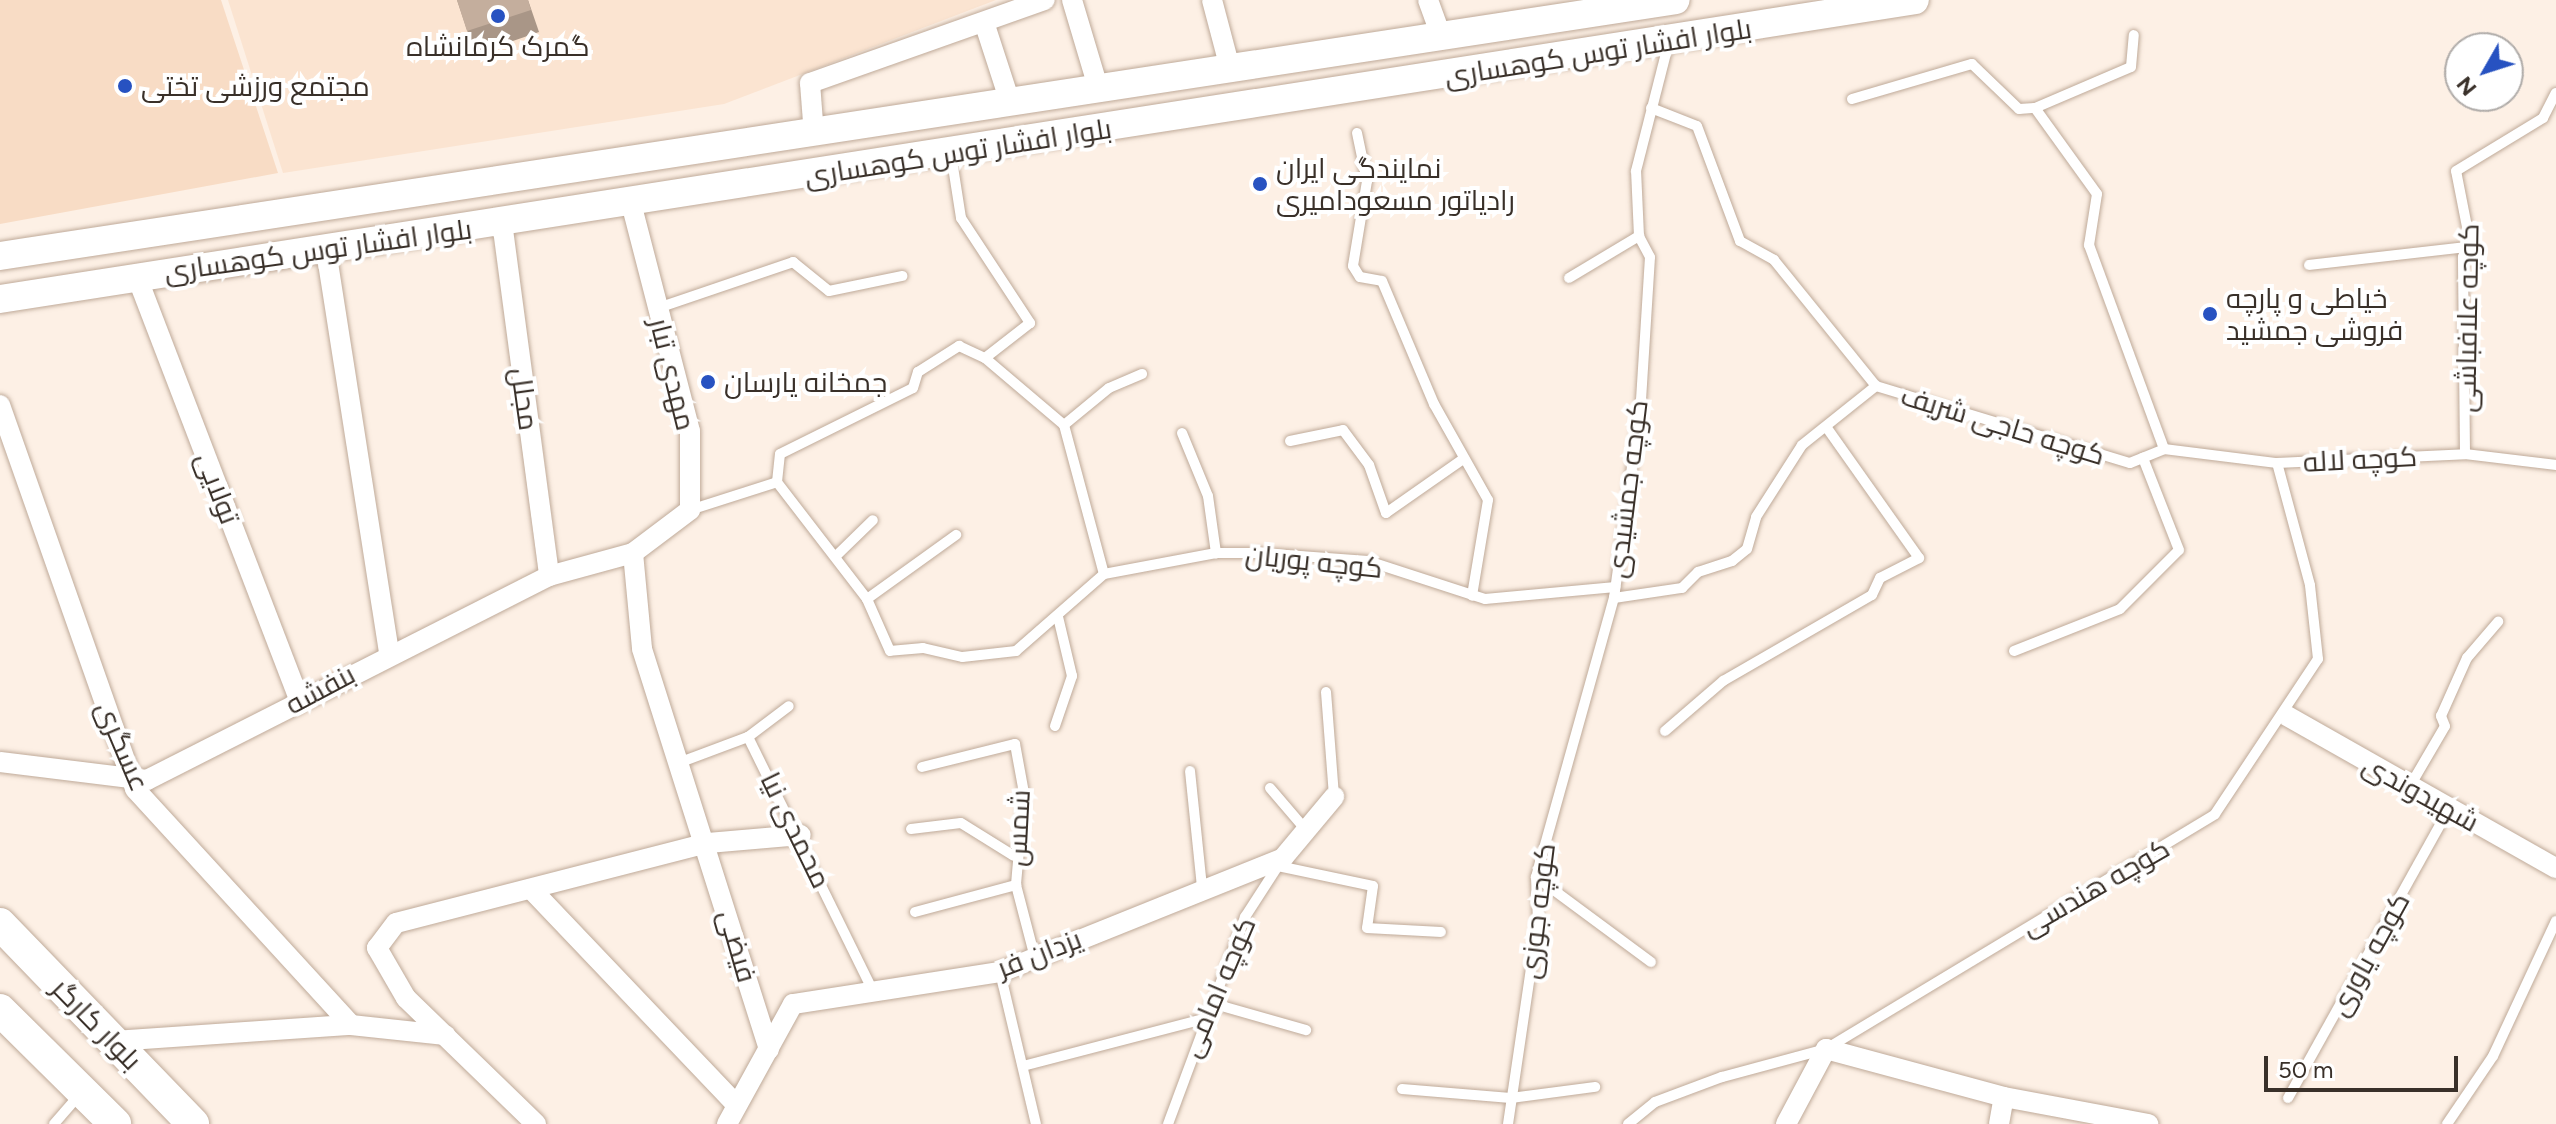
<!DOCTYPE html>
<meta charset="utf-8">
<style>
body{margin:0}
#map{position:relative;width:2556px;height:1124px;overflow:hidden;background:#fdf0e5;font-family:Figtree,Cairo,sans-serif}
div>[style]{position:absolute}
.built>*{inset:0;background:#fbe4d1}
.green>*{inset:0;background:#f8dcc5}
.roads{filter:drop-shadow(0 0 2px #bfaa99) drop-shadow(0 0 2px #bfaa99)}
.lane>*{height:10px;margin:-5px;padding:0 5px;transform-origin:5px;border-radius:5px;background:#fff}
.street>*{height:20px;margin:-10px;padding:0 10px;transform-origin:10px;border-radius:10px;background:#fff}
.secondary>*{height:28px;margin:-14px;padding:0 14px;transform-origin:14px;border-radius:14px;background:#fff}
.primary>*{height:32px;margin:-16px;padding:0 16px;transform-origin:16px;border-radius:16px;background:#fff}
.wall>*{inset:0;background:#a99687}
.building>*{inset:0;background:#c4ae9d}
.dots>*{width:22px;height:22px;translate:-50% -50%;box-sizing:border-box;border:4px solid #fff;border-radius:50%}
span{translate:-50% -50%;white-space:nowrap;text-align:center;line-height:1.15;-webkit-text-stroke:8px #fff;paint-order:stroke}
.poi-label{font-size:28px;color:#393029}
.left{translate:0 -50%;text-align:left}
.street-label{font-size:28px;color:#393029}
.north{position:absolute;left:2444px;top:32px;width:80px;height:80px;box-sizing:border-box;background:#fff;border:2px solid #b0aca9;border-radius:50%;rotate:231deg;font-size:22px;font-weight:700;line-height:32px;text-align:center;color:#393029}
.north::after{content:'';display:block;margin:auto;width:28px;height:36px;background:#2752c1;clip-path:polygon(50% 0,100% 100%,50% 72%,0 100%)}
.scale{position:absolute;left:2264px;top:1056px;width:194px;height:36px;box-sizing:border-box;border:4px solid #393029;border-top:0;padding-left:10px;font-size:24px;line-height:28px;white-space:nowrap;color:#393029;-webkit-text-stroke:6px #fff;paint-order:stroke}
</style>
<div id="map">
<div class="built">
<div style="clip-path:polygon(228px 0,996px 0,724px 104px,283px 173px)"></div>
</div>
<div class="green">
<div style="clip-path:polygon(0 0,221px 0,278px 173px,0 224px)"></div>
</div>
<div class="roads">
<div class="lane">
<div style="left:1852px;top:99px;width:125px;rotate:-16.3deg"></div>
<div style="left:1972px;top:64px;width:65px;rotate:43.8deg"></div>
<div style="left:2019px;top:109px;width:16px;rotate:-4deg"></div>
<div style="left:2035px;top:108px;width:104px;rotate:-23.1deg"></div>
<div style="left:2131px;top:67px;width:32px;rotate:-85deg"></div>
<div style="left:1651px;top:108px;width:49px;rotate:21.4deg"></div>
<div style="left:1697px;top:126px;width:123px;rotate:69.5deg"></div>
<div style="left:1740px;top:241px;width:39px;rotate:29deg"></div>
<div style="left:1774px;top:260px;width:162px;rotate:51deg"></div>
<div style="left:1876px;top:386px;width:265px;rotate:16.9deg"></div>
<div style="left:2130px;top:463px;width:37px;rotate:-22deg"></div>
<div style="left:2164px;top:449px;width:114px;rotate:7.1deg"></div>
<div style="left:2277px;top:463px;width:188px;rotate:-2.7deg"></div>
<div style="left:2465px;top:454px;width:92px;rotate:6.9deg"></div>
<div style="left:2035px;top:108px;width:106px;rotate:54.2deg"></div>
<div style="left:2097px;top:194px;width:52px;rotate:98.9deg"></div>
<div style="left:2089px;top:245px;width:217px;rotate:69.8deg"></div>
<div style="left:1357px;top:133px;width:49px;rotate:78.2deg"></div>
<div style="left:1367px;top:181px;width:86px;rotate:99.4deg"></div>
<div style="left:1353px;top:266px;width:13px;rotate:58deg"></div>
<div style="left:1360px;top:277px;width:22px;rotate:10deg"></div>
<div style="left:1382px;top:281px;width:134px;rotate:67.1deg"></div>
<div style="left:1434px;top:404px;width:110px;rotate:60.6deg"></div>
<div style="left:1488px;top:500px;width:97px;rotate:99.5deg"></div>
<div style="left:951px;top:154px;width:65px;rotate:81.1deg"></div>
<div style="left:961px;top:218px;width:126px;rotate:56.7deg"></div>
<div style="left:1030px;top:323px;width:57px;rotate:142.1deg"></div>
<div style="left:2309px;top:265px;width:158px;rotate:-6.5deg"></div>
<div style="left:1569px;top:278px;width:82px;rotate:-31deg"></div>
<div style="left:658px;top:308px;width:143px;rotate:-18.8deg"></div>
<div style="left:793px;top:262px;width:46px;rotate:38.9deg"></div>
<div style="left:829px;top:291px;width:75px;rotate:-11.6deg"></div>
<div style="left:959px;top:346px;width:29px;rotate:25deg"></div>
<div style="left:985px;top:358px;width:104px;rotate:40.3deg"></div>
<div style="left:1064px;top:425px;width:154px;rotate:75deg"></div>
<div style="left:1104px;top:574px;width:117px;rotate:138.8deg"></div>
<div style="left:1016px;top:651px;width:54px;rotate:173.7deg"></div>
<div style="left:962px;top:657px;width:40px;rotate:-167deg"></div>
<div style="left:923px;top:648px;width:33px;rotate:175deg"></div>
<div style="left:890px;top:651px;width:57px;rotate:-113.9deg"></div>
<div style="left:867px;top:599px;width:148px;rotate:-127.6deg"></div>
<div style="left:777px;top:482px;width:28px;rotate:-84deg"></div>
<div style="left:780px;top:454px;width:148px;rotate:-26.4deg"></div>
<div style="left:913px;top:388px;width:17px;rotate:-73deg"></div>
<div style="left:918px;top:372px;width:49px;rotate:-32.4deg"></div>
<div style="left:1064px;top:425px;width:58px;rotate:-39.4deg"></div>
<div style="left:1109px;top:388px;width:36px;rotate:-23deg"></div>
<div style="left:1182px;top:433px;width:68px;rotate:67.6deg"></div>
<div style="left:1208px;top:496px;width:58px;rotate:82deg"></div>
<div style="left:1290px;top:441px;width:54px;rotate:-11.7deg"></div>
<div style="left:1343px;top:430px;width:44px;rotate:53.4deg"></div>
<div style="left:1369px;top:465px;width:51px;rotate:70.5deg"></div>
<div style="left:1386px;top:513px;width:94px;rotate:-35deg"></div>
<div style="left:2465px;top:454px;width:197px;rotate:-90.6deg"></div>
<div style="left:2463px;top:257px;width:21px;rotate:-73deg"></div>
<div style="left:2469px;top:237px;width:67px;rotate:-101.1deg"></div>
<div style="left:2456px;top:171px;width:102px;rotate:-31.3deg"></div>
<div style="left:2543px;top:118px;width:28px;rotate:-63deg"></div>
<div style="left:690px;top:510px;width:91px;rotate:-17.8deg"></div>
<div style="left:837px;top:555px;width:50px;rotate:-44.2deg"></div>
<div style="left:1104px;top:574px;width:114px;rotate:-10.6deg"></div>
<div style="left:1216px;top:553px;width:43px"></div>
<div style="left:1259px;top:553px;width:109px;rotate:4.2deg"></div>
<div style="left:1368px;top:561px;width:123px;rotate:18deg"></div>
<div style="left:1485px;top:599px;width:131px;rotate:-5.3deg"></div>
<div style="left:1614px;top:598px;width:69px;rotate:-8.4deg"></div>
<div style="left:1682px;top:588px;width:23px;rotate:-45deg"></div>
<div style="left:1698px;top:572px;width:36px;rotate:-18deg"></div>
<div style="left:1732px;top:561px;width:19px;rotate:-39deg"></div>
<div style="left:1747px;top:549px;width:33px;rotate:-74deg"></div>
<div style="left:1756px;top:517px;width:85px;rotate:-57.4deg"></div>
<div style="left:1802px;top:445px;width:95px;rotate:-38.6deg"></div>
<div style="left:867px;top:599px;width:110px;rotate:-35.7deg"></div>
<div style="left:2014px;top:651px;width:114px;rotate:-21.6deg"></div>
<div style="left:2120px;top:609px;width:83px;rotate:-45deg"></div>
<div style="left:2179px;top:550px;width:99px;rotate:-111.4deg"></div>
<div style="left:1326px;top:692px;width:105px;rotate:85.6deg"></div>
<div style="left:1055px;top:726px;width:53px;rotate:-71.2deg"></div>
<div style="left:1072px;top:676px;width:61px;rotate:-103.3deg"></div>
<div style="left:1665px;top:731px;width:77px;rotate:-40.8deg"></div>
<div style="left:1723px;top:681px;width:172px;rotate:-30deg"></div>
<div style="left:1872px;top:595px;width:19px;rotate:-65deg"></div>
<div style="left:1880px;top:578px;width:44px;rotate:-27.1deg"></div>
<div style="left:1919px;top:558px;width:159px;rotate:-125.3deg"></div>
<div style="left:748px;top:737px;width:51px;rotate:-37.1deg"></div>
<div style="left:681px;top:762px;width:72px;rotate:-20.5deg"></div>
<div style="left:748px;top:737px;width:281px;rotate:63.8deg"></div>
<div style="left:922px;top:767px;width:96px;rotate:-13.9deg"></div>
<div style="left:1015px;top:744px;width:50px;rotate:79.6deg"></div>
<div style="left:1024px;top:793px;width:92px;rotate:95deg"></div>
<div style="left:1016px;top:885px;width:75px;rotate:75.4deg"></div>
<div style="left:1190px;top:771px;width:117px;rotate:84.1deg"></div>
<div style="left:2410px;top:786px;width:69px;rotate:-59.7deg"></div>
<div style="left:2445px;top:726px;width:11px;rotate:-112deg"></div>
<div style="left:2441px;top:716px;width:64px;rotate:-65.9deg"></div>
<div style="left:2467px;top:658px;width:48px;rotate:-49.3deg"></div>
<div style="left:1270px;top:788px;width:54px;rotate:49.5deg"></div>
<div style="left:911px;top:829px;width:50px;rotate:-6.8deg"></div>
<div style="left:961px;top:823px;width:62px;rotate:31.9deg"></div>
<div style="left:1278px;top:866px;width:97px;rotate:11.9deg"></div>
<div style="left:1373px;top:886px;width:42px;rotate:98.1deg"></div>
<div style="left:1367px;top:928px;width:74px;rotate:3.1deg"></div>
<div style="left:1536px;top:877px;width:143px;rotate:36.5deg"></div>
<div style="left:915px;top:912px;width:105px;rotate:-15deg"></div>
<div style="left:1000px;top:972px;width:156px;rotate:76.7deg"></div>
<div style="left:1211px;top:1003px;width:99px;rotate:15.9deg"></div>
<div style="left:1023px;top:1066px;width:187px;rotate:-14.6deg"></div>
<div style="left:1402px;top:1089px;width:109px;rotate:4.7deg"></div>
<div style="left:1511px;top:1098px;width:85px;rotate:-7.5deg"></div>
<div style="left:2288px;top:1098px;width:331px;rotate:-60.9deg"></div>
<div style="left:54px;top:1124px;width:38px;rotate:-49deg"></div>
<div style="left:1168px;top:1124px;width:221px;rotate:-69.6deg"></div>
<div style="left:1245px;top:917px;width:64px;rotate:-57.1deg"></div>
<div style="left:1508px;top:1124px;width:206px;rotate:-81.6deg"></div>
<div style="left:1538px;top:920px;width:43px;rotate:-92.7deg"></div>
<div style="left:1536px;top:877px;width:290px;rotate:-74.4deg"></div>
<div style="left:1614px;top:598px;width:200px;rotate:-82.2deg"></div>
<div style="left:1641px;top:400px;width:143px;rotate:-86.4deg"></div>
<div style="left:1650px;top:257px;width:24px;rotate:-118deg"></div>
<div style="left:1639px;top:236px;width:65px;rotate:-92.6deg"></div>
<div style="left:1636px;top:171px;width:133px;rotate:-75.7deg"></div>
<div style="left:1628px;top:1124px;width:35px;rotate:-39deg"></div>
<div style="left:1655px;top:1102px;width:72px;rotate:-20.5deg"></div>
<div style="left:1722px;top:1077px;width:108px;rotate:-15.1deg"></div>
<div style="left:1826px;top:1049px;width:454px;rotate:-31.1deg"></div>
<div style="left:2215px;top:814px;width:186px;rotate:-56.4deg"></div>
<div style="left:2318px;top:659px;width:74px;rotate:-96.2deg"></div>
<div style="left:2310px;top:585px;width:126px;rotate:-105.1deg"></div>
<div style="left:2447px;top:1124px;width:82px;rotate:-55.9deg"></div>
<div style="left:2493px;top:1056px;width:149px;rotate:-65deg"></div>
</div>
<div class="street">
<div style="left:1072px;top:0;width:91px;rotate:73.4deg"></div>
<div style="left:1212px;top:0;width:70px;rotate:75.2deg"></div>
<div style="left:1428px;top:0;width:38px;rotate:70deg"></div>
<div style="left:984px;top:22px;width:84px;rotate:72deg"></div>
<div style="left:814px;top:135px;width:52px;rotate:-94.4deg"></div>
<div style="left:810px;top:83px;width:249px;rotate:-19.5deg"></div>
<div style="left:631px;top:203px;width:236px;rotate:75.5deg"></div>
<div style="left:690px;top:431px;width:79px;rotate:90deg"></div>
<div style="left:690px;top:510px;width:71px;rotate:143deg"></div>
<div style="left:633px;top:553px;width:96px;rotate:84.6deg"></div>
<div style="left:642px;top:649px;width:420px;rotate:72.4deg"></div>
<div style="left:502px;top:222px;width:357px;rotate:82.4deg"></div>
<div style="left:326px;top:250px;width:408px;rotate:81.1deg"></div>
<div style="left:137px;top:277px;width:453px;rotate:69deg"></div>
<div style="left:0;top:405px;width:407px;rotate:70.6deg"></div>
<div style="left:135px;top:789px;width:320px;rotate:47.5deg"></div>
<div style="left:2287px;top:716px;width:309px;rotate:29.5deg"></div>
<div style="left:0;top:762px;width:148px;rotate:7deg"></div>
<div style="left:147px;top:780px;width:451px;rotate:-26.9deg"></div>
<div style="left:549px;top:576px;width:87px;rotate:-15.3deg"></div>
<div style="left:531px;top:889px;width:298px;rotate:46.4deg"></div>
<div style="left:114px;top:1041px;width:238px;rotate:-3.9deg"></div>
<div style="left:351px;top:1025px;width:95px;rotate:6.1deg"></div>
<div style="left:536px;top:1124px;width:181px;rotate:-135.9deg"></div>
<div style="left:406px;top:998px;width:58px;rotate:-120.1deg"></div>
<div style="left:377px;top:948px;width:31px;rotate:-53deg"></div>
<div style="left:396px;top:923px;width:322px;rotate:-14.4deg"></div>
<div style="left:708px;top:843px;width:93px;rotate:-4.9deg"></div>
<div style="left:727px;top:1124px;width:137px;rotate:-61.2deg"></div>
<div style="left:793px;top:1004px;width:209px;rotate:-8.8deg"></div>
<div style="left:1000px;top:972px;width:305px;rotate:-21.9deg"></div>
<div style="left:1283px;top:858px;width:80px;rotate:-50.1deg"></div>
<div style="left:1786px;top:1124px;width:85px;rotate:-61.9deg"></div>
<div style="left:1826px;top:1049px;width:184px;rotate:15.1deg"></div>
<div style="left:2004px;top:1097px;width:147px;rotate:10.6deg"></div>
<div style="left:1999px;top:1124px;width:27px;rotate:-80deg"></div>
</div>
<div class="secondary">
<div style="left:0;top:256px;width:1695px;rotate:-8.68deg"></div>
<div style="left:0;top:299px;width:1938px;rotate:-8.87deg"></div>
</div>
<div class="primary">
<div style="left:0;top:924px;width:278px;rotate:46deg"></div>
<div style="left:0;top:1010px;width:162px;rotate:44.7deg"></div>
</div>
</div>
<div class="wall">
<div style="clip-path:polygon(457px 0,528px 0,539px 32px,475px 54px)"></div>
</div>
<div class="building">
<div style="clip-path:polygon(457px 0,528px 0,531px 10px,467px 31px)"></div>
</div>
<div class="dots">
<div style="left:498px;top:16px;background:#2752c1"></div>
<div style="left:125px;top:86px;background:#2752c1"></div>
<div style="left:1260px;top:184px;background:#2752c1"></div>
<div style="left:2210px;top:314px;background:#2752c1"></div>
<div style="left:708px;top:382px;background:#2752c1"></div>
</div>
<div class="poi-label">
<span style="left:498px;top:46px">گمرک کرمانشاه</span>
<span class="left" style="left:141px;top:86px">مجتمع ورزشی تختی</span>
<span class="left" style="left:1276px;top:184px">نمایندگی ایران<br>رادیاتور مسعودامیری</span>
<span class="left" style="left:2226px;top:314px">خیاطی ‌‌و‌ پارچه<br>فروشی جمشید</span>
<span class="left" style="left:724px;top:382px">جمخانه یارسان</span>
</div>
<div class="street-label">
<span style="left:1598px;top:52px;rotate:-9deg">بلوار افشار توس کوهساری</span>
<span style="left:958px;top:152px;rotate:-9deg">بلوار افشار توس کوهساری</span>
<span style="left:318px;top:250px;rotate:-8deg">بلوار افشار توس کوهساری</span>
<span style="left:2467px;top:318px;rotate:-89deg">کوچه علافباشی</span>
<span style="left:673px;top:374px;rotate:76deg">مهدی تبار</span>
<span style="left:525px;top:399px;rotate:82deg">مجلل</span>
<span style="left:2003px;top:425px;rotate:17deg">کوچه حاجی شریف</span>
<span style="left:2360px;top:459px;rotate:-3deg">کوچه لاله</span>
<span style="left:218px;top:488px;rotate:69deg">تولایی</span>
<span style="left:1627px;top:489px;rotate:-83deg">کوچه جمشیدی</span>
<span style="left:1314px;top:561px;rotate:6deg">کوچه پوریان</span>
<span style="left:320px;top:689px;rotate:-28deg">بنفشه</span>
<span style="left:123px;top:746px;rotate:67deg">عسگری</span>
<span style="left:2421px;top:793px;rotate:29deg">شهیدوندی</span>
<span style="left:1018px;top:828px;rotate:-87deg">شمس</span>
<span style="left:796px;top:830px;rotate:64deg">محمدی نیا</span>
<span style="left:2095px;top:887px;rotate:-30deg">کوچه هندسی</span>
<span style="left:1537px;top:911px;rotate:-83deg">کوچه جوزی</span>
<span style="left:738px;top:946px;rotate:74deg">فیضی</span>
<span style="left:1039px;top:953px;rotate:-21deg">یزدان فر</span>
<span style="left:2369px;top:954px;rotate:-61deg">کوچه یاوری</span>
<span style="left:1218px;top:987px;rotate:-67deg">کوچه امامی</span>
<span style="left:97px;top:1024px;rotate:46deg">بلوار کارگر</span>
</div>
<div class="north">N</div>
<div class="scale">50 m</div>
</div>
